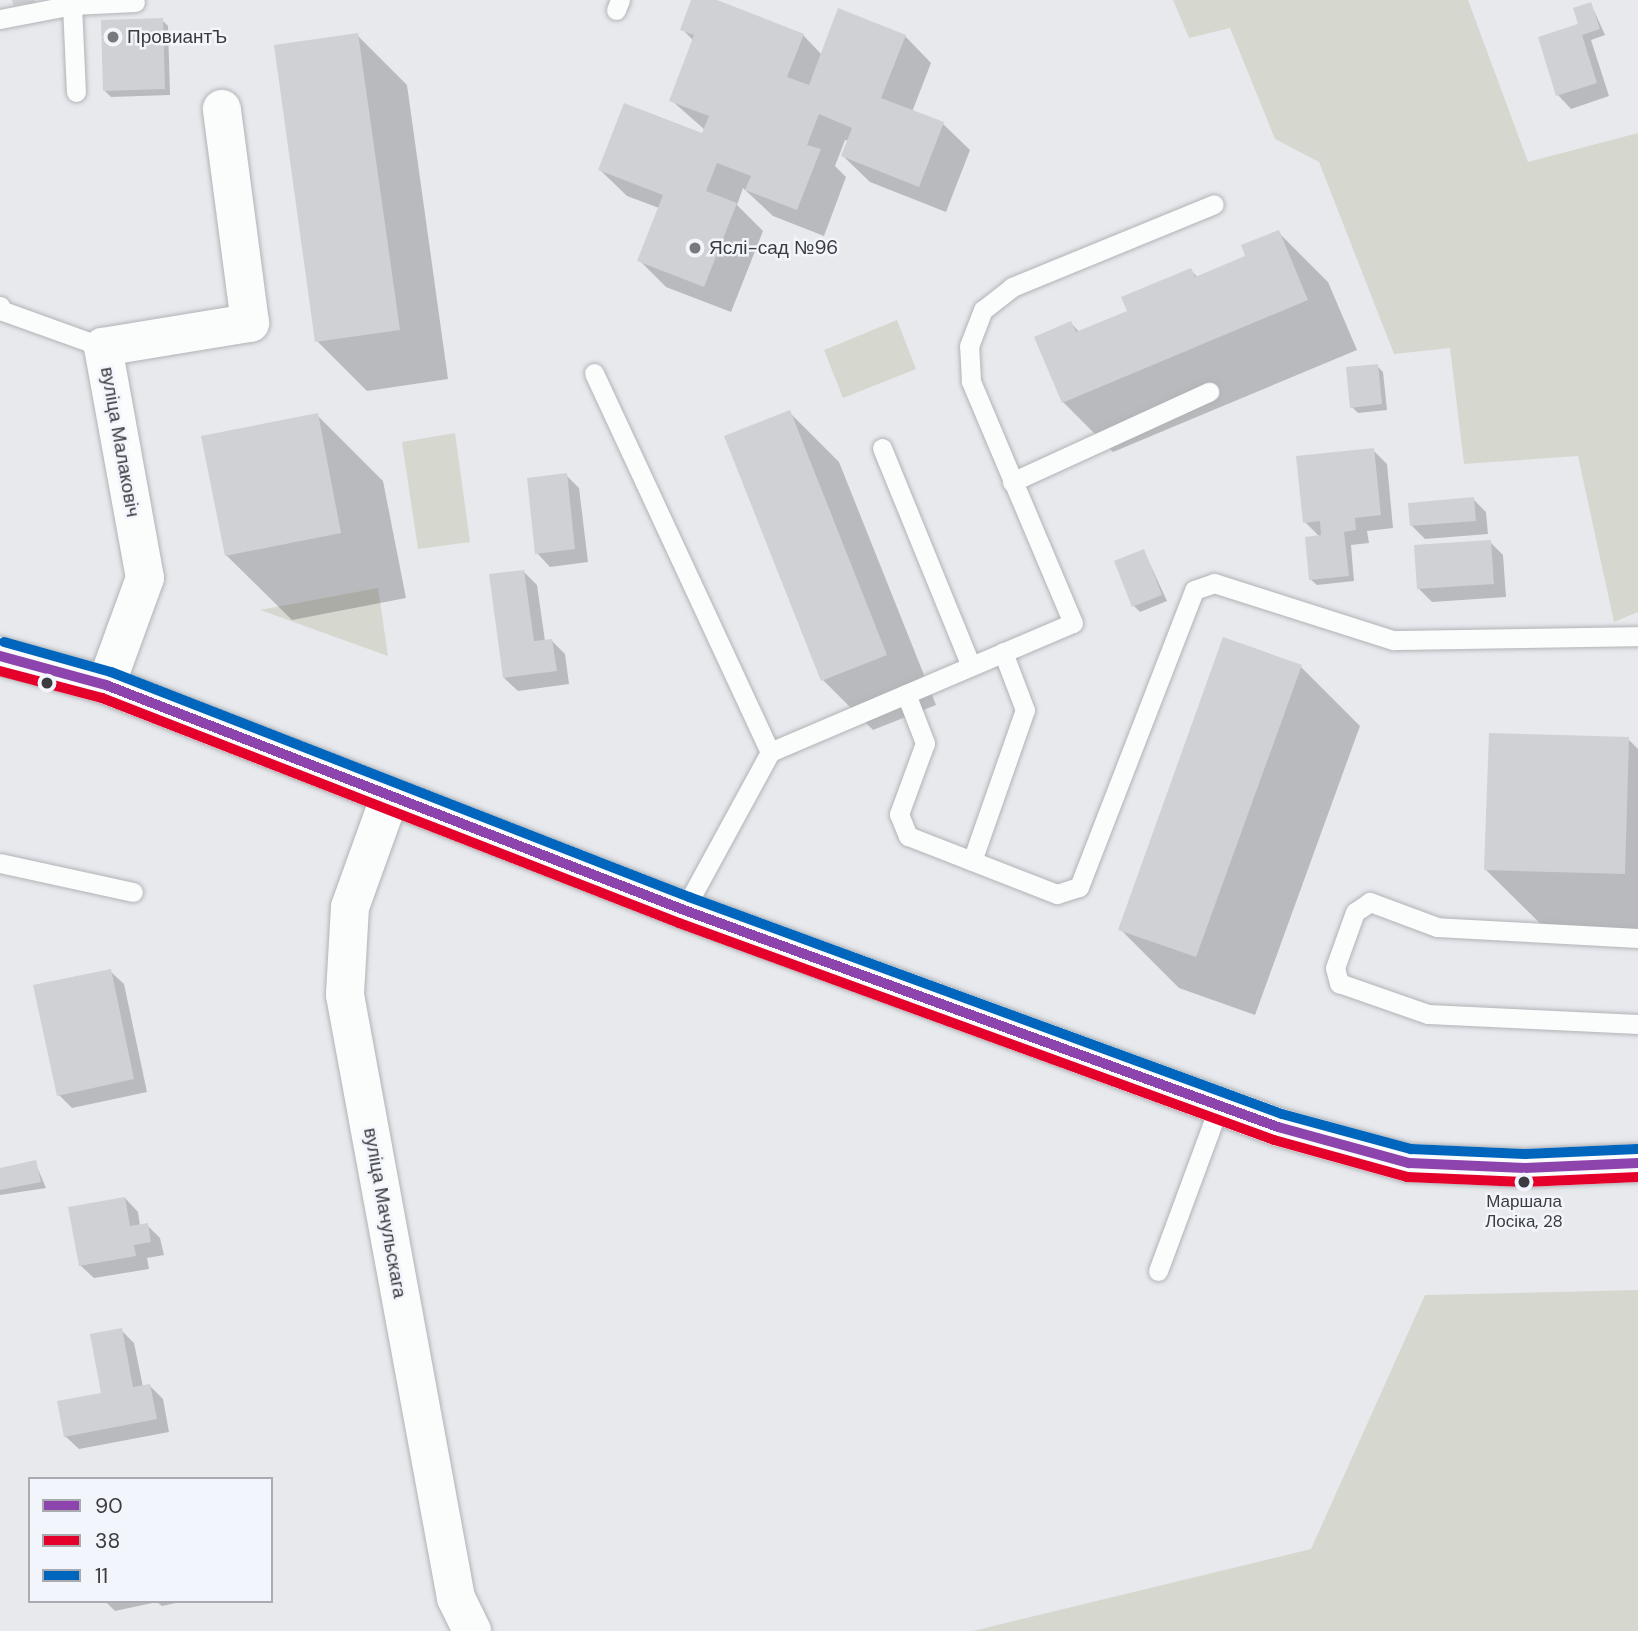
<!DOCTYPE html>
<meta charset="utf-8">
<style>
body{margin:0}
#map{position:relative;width:1638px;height:1631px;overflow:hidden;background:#e7e9ed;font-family:"DM Sans",sans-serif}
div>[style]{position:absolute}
.green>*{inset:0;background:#d6d8cf}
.shadow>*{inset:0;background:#0003}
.building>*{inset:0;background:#cfd1d4}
.roads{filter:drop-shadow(0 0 2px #b1b3b6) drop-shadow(0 0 2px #b1b3b6)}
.service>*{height:19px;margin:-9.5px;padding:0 9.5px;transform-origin:9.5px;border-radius:9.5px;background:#fbfcfc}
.minor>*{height:38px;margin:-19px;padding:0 19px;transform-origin:19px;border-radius:19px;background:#fbfcfc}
.secondary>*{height:38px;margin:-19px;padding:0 19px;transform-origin:19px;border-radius:19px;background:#fbfcfc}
.bus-1>*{height:10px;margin:-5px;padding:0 5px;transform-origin:5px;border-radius:5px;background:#8e44ad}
.bus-2>*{height:10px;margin:-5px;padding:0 5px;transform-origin:5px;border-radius:5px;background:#e4002b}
.bus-3>*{height:10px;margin:-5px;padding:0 5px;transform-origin:5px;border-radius:5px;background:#0065bd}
.dots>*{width:19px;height:19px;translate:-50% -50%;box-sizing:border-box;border:4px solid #f2f5fc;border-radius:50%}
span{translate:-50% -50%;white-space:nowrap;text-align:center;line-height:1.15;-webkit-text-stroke:5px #f2f5fc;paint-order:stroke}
.bus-label{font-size:17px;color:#3b3c3f}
.poi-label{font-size:19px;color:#3b3c3f}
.left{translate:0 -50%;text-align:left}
.street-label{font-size:19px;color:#3b3c3f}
.legend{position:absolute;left:28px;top:1477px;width:245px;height:126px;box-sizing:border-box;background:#f2f5fc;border:2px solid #a9abb0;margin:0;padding:9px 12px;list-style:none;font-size:21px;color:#3b3c3f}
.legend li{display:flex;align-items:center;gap:14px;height:35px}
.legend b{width:35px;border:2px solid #a9abb0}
</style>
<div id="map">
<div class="green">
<div style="clip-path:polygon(1173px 0,1468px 0,1528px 162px,1638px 133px,1638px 612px,1614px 622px,1578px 456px,1464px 464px,1450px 348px,1394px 354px,1319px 162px,1275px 139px,1230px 28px,1189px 38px)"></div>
<div style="clip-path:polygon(897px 320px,916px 369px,843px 398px,824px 350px)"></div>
<div style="clip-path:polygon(455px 433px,470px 542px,418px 549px,402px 442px)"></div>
<div style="clip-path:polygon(378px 588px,388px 656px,260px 610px)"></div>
<div style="clip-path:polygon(1638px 1290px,1638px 1631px,973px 1631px,1311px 1549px,1425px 1295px)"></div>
</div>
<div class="shadow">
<div style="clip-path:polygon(693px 0,712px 0,803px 35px,822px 55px,905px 36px,931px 63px,912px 112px,943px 124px,970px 150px,946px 212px,870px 182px,843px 156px,849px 141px,845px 140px,835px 166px,846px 177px,824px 236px,773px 216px,743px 188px,737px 205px,763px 231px,731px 312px,666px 287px,639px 260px,659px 208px,627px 196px,600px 170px,703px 135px,705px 130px,671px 100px,694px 41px,682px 29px)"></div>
<div style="clip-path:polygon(1591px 4px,1605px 35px,1591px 40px,1609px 96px,1571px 109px,1558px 95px,1540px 38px,1582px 31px)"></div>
<div style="clip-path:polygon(162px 20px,168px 26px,170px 95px,111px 97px,105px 91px)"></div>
<div style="clip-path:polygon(357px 35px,407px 85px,448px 379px,367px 391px,317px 341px)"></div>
<div style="clip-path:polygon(1278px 232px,1328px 282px,1357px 350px,1113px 452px,1063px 402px,1071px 323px,1080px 333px,1129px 312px,1191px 270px,1198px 278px,1247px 257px)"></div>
<div style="clip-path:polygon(1377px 366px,1383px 372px,1387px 410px,1358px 413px,1352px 407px)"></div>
<div style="clip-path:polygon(789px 412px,839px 462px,936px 705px,873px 730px,823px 680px)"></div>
<div style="clip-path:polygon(317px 415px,383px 481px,406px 598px,292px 620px,226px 555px)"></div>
<div style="clip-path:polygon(1373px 450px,1387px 464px,1393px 528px,1367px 531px,1369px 543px,1351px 545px,1354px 581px,1317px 585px,1310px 579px,1320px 537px,1305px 522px)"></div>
<div style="clip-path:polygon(566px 475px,579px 488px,588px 562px,550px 567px,537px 553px)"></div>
<div style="clip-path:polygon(1473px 499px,1486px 512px,1488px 534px,1425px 539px,1411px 525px)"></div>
<div style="clip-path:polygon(1490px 542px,1503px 555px,1506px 597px,1432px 602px,1418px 588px)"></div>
<div style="clip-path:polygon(1144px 551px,1167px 601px,1140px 612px,1134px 606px)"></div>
<div style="clip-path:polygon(524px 572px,537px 585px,545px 641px,551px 640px,565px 654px,569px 684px,518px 691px,504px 678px)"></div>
<div style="clip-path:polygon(1301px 667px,1360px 726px,1255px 1015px,1179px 988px,1120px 929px)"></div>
<div style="clip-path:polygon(1628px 739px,1638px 749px,1638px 937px,1552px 935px,1486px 870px)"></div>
<div style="clip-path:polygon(110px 971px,124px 984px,147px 1092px,72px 1108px,59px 1095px)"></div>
<div style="clip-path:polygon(35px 1162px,46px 1188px,0 1195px,0 1170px)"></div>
<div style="clip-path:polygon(125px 1198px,138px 1212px,140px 1226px,147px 1225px,160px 1238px,164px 1255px,147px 1258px,149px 1269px,94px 1278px,80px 1265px)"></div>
<div style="clip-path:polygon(121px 1330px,134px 1343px,143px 1387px,150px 1386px,163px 1399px,169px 1432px,79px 1449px,65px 1436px,103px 1395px)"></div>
<div style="clip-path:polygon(105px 1601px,185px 1601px,162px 1606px,157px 1602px,115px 1611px)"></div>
</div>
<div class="building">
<div style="clip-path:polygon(12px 0,35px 0,35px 3px,13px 5px)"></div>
<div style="clip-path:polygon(691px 0,717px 0,804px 34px,787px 77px,809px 85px,838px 8px,906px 35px,881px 98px,944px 122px,919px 187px,841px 156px,852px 128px,819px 114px,807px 145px,821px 149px,797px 210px,745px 190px,751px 176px,717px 163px,706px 191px,737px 203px,704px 287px,637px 261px,663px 195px,598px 170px,624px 103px,702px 133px,709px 116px,669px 101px,694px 35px,680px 30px)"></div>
<div style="clip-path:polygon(1591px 2px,1600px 29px,1582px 35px,1597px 83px,1556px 96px,1538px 37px,1578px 24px,1573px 8px)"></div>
<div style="clip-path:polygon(163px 18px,165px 89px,103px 91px,101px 20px)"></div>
<div style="clip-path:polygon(358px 33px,400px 330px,315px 342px,274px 45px)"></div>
<div style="clip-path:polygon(1279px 230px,1308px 300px,1062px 403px,1034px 337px,1071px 321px,1076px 332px,1127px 311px,1121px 297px,1191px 268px,1195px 277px,1245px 256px,1241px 245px)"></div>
<div style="clip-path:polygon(1378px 364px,1382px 404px,1350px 408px,1346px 367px)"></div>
<div style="clip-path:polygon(790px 410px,887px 655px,821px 681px,724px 436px)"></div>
<div style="clip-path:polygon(318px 413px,341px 533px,225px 556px,201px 436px)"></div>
<div style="clip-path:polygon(1374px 448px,1381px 515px,1355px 518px,1356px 530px,1344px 532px,1349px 576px,1309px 580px,1305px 537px,1321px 535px,1320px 521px,1303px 523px,1296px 456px)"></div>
<div style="clip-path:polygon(567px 473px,575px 549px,535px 554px,527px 478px)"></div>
<div style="clip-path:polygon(1474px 497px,1476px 521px,1410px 526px,1408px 503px)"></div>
<div style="clip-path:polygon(1491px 540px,1494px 584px,1417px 589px,1414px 545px)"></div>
<div style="clip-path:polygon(1144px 549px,1162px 595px,1132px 607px,1114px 561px)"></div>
<div style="clip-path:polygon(524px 570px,534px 641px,552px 639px,557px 671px,503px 678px,489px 574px)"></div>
<div style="clip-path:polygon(1223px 637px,1302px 665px,1196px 957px,1118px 930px)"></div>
<div style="clip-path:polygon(1489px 733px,1629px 737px,1625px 874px,1484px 870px)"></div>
<div style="clip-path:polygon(111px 969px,134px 1079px,57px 1096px,33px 985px)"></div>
<div style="clip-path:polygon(36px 1160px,41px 1182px,0 1190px,0 1168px)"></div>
<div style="clip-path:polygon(125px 1197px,130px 1226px,148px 1223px,151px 1242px,134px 1245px,136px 1256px,79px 1266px,68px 1207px)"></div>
<div style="clip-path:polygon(122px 1328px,133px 1387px,150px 1384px,157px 1419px,64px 1437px,57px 1401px,101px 1393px,90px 1334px)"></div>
</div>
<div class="roads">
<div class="service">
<div style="left:72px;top:5px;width:87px;rotate:87.4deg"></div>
<div style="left:616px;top:10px;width:11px;rotate:-68deg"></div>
<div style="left:0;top:19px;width:73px;rotate:-11deg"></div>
<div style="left:72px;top:5px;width:63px;rotate:-2.7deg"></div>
<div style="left:0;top:306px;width:6px;rotate:59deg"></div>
<div style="left:3px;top:311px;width:106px;rotate:19.8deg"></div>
<div style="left:594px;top:373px;width:418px;rotate:65.1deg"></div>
<div style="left:882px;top:448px;width:235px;rotate:67.8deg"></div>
<div style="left:1012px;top:482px;width:217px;rotate:-24.6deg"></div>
<div style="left:906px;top:694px;width:53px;rotate:68.8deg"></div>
<div style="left:925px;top:743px;width:76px;rotate:110.1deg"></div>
<div style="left:899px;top:814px;width:24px;rotate:68deg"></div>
<div style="left:908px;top:836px;width:160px;rotate:21.3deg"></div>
<div style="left:1057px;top:894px;width:23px;rotate:-18deg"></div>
<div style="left:1079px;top:887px;width:318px;rotate:-68.8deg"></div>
<div style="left:1194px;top:590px;width:21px;rotate:-19deg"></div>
<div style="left:1214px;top:583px;width:188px;rotate:17.7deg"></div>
<div style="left:1393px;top:640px;width:245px;rotate:-0.9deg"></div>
<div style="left:972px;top:861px;width:160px;rotate:-70.7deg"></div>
<div style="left:1025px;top:710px;width:62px;rotate:-110.8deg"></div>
<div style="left:0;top:863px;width:136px;rotate:12.3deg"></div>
<div style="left:684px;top:910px;width:180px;rotate:-61.4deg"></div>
<div style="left:770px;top:752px;width:329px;rotate:-23.1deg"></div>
<div style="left:1073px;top:623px;width:263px;rotate:-112.9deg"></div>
<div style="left:971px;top:381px;width:35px;rotate:-93deg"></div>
<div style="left:969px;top:346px;width:39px;rotate:-69deg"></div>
<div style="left:983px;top:310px;width:37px;rotate:-38deg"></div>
<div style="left:1012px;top:287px;width:218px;rotate:-22.3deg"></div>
<div style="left:1638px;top:938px;width:201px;rotate:-176.9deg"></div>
<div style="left:1437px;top:927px;width:72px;rotate:-159.5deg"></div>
<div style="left:1370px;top:902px;width:18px;rotate:146deg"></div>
<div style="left:1355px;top:912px;width:59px;rotate:109.7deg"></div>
<div style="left:1335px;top:968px;width:16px;rotate:75deg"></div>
<div style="left:1339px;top:983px;width:94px;rotate:19.2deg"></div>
<div style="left:1428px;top:1014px;width:210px;rotate:2.7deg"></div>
<div style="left:1158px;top:1271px;width:176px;rotate:-69.7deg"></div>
</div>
<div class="minor">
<div style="left:106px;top:685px;width:114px;rotate:-70deg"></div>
<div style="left:145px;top:578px;width:235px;rotate:-100.3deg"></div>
<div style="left:103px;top:347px;width:149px;rotate:-9.3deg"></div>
<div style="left:250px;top:323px;width:216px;rotate:-97.5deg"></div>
<div style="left:390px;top:796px;width:118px;rotate:109.8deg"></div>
<div style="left:350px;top:907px;width:88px;rotate:93.3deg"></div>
<div style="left:345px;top:995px;width:613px;rotate:79.57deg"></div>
<div style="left:456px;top:1598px;width:37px;rotate:64deg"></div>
</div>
<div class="secondary">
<div style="left:0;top:656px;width:110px;rotate:15.3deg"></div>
<div style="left:106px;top:685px;width:620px;rotate:21.27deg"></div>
<div style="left:684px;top:910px;width:632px;rotate:20.07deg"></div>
<div style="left:1278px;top:1127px;width:136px;rotate:15.4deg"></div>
<div style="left:1409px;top:1163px;width:116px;rotate:2.5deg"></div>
<div style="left:1525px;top:1168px;width:113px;rotate:-2.5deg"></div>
</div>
</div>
<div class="bus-1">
<div style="left:0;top:656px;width:110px;rotate:15.3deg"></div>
<div style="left:106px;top:685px;width:620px;rotate:21.27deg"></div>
<div style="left:684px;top:910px;width:632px;rotate:20.07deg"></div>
<div style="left:1278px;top:1127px;width:136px;rotate:15.4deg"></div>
<div style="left:1409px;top:1163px;width:116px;rotate:2.5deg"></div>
<div style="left:1525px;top:1168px;width:113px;rotate:-2.5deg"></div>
</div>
<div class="bus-2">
<div style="left:0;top:671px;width:106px;rotate:14.8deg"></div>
<div style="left:102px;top:698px;width:619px;rotate:21.3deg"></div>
<div style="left:679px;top:923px;width:633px;rotate:20.04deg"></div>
<div style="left:1274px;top:1140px;width:138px;rotate:15.5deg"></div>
<div style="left:1407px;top:1177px;width:117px;rotate:2.4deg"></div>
<div style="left:1524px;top:1182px;width:114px;rotate:-2.5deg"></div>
</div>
<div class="bus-3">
<div style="left:4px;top:642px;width:111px;rotate:15.7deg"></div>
<div style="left:111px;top:672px;width:620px;rotate:21.27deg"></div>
<div style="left:689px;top:897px;width:631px;rotate:20.1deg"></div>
<div style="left:1282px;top:1114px;width:134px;rotate:15.2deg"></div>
<div style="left:1411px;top:1149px;width:114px;rotate:2.5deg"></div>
<div style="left:1525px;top:1154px;width:112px;rotate:-2.6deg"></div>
</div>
<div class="dots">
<div style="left:113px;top:37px;background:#77797c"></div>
<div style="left:695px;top:248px;background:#77797c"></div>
<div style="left:47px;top:683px;background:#3b3c3f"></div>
<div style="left:1524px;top:1182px;background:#3b3c3f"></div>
</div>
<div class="bus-label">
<span style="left:1524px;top:1212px">Маршала<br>Лосіка, 28</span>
</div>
<div class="poi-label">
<span class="left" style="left:127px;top:37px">ПровиантЪ</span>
<span class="left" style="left:709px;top:248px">Яслі-сад №96</span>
</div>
<div class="street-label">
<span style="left:120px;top:442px;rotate:80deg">вуліца Малаковіч</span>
<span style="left:385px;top:1213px;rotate:80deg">вуліца Мачульскага</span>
</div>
<ul class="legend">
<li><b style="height:9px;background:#8e44ad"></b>90</li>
<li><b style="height:9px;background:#e4002b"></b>38</li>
<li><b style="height:9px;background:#0065bd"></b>11</li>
</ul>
</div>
